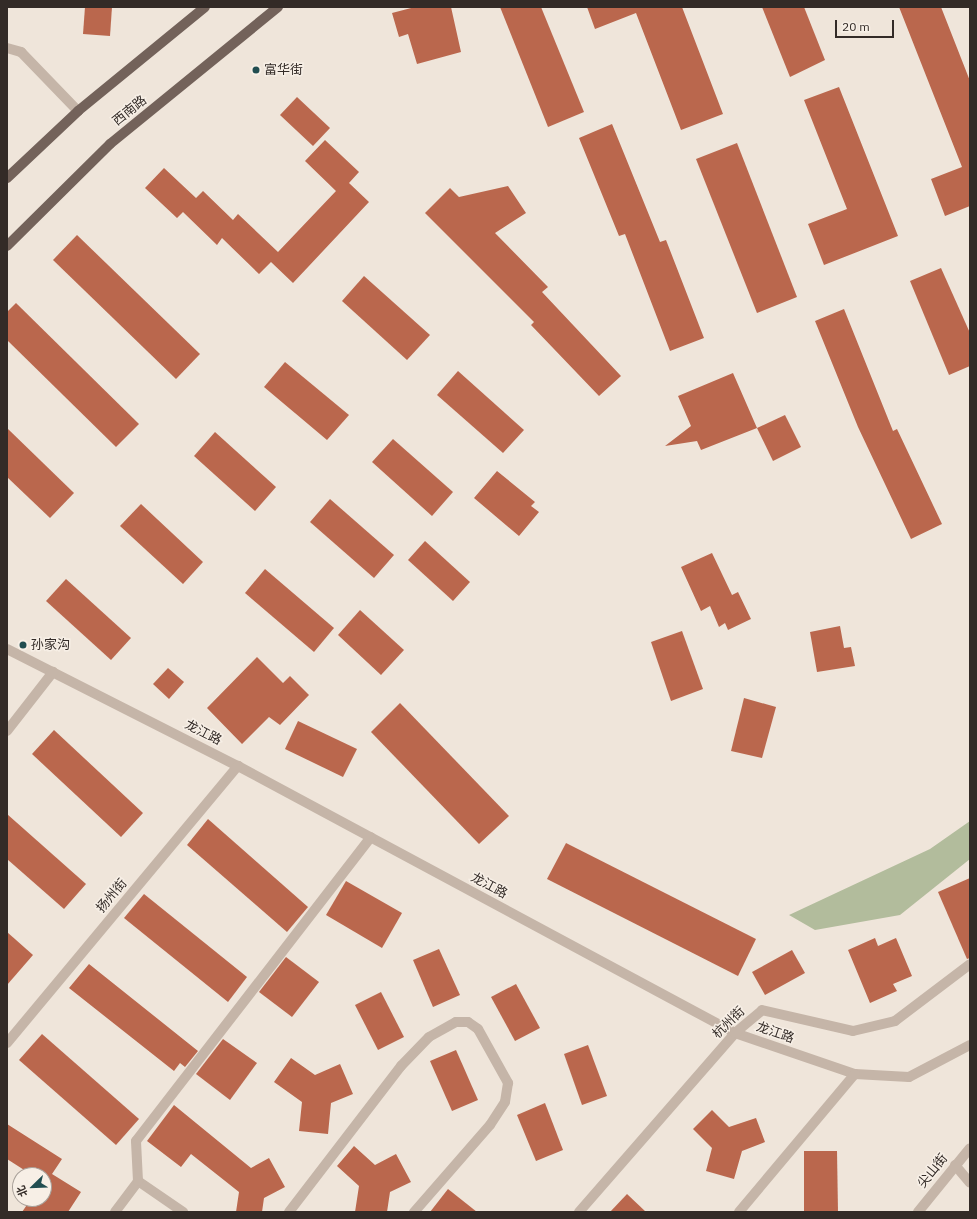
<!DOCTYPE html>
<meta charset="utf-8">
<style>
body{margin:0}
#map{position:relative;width:977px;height:1219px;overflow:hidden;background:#efe5da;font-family:"IBM Plex Sans","Noto Sans SC",sans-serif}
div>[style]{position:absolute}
.green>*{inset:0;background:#b2bc9c}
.building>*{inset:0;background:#ba674d}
.minor>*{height:10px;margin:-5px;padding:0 5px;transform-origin:5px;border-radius:5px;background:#c5b5a8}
.major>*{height:10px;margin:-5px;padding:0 5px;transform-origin:5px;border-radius:5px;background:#73625a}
.dots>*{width:11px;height:11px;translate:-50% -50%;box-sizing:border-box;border:2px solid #f7efe6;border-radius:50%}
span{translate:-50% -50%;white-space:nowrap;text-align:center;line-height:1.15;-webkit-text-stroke:3px #f7efe6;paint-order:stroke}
.poi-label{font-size:13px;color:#332b27}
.left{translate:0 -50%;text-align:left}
.street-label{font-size:13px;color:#332b27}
.frame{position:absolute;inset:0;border:8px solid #332b27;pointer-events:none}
.north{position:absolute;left:12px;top:1167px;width:40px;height:40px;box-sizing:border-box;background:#f7efe6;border:1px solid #a9a19a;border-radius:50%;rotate:247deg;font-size:11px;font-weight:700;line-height:16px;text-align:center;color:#332b27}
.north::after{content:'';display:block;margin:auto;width:14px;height:18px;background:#214d50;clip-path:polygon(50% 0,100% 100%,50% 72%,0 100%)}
.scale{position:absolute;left:835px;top:20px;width:59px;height:18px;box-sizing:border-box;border:2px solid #332b27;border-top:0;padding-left:5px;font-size:12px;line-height:14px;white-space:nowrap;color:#332b27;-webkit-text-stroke:3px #f7efe6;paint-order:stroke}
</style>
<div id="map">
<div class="green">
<div style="clip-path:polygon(970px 821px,970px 859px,900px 915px,815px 930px,789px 915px,930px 849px)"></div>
</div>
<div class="building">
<div style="clip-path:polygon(85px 7px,112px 7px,110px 36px,83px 34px)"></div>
<div style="clip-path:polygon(415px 7px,451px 7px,461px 52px,417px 64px,408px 34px,399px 37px,392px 13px)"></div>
<div style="clip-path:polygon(500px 7px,541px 7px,584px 112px,548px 127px)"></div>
<div style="clip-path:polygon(587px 7px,682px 7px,723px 114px,681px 130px,636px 13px,595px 29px)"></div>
<div style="clip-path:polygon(762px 7px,804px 7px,825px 60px,790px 77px)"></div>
<div style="clip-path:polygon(899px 7px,941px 7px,970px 81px,970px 206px,945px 216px,931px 179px,962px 167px)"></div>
<div style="clip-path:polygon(839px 87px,898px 236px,824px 265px,808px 224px,847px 209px,804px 100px)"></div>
<div style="clip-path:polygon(297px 97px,330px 128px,313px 146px,280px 115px)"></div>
<div style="clip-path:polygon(612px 124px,660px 242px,666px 240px,704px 338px,670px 351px,625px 234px,619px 236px,579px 138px)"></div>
<div style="clip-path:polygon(325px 140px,359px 172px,349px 183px,369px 202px,293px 283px,271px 262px,259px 274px,222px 238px,217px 245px,183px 212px,177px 218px,145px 188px,164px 168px,196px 198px,203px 191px,233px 220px,238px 214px,278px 252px,336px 191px,305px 161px)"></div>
<div style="clip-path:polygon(737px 143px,797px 297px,757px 313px,696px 159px)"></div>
<div style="clip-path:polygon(508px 186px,526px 213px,495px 233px,548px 287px,542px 292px,621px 376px,599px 396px,531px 325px,534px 322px,425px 213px,450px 188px,459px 197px)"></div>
<div style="clip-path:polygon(77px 235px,200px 354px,176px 379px,53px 260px)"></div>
<div style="clip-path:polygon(941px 268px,970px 333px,970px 366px,949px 375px,910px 281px)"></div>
<div style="clip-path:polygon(364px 276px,430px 335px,407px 360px,342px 301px)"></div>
<div style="clip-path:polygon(16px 303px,139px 424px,116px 447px,7px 340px,7px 312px)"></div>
<div style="clip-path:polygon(844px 309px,893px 431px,897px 429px,942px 524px,911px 539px,858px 427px,815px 321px)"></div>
<div style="clip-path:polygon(285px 362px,349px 415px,327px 440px,264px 387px)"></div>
<div style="clip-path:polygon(458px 371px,524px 430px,503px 453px,437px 395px)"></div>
<div style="clip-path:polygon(733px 373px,757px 428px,701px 450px,697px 441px,665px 446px,691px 426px,678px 396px)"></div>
<div style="clip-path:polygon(785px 415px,801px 447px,773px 461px,757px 428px)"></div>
<div style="clip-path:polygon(7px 428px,74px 493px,50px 518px,7px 477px)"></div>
<div style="clip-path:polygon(215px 432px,276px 487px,255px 511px,194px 456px)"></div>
<div style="clip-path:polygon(393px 439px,453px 492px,432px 516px,372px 462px)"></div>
<div style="clip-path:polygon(497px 471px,535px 502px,531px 506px,539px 512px,519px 536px,474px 498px)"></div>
<div style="clip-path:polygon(330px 499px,394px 555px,374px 578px,310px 522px)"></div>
<div style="clip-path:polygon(141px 504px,203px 562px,183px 584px,120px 526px)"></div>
<div style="clip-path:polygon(425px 541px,470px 582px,453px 601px,408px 560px)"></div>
<div style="clip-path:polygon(712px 553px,732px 595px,738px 592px,751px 619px,728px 630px,725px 623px,719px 627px,710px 606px,701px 611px,681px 567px)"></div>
<div style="clip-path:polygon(265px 569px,334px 628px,314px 652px,245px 593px)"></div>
<div style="clip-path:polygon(66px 579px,131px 638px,111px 660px,46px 601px)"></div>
<div style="clip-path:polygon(360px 610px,404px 650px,381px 675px,338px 635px)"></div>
<div style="clip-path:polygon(840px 626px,844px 648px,851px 647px,855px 666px,817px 672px,810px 632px)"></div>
<div style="clip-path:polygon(682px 631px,703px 689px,671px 701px,651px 642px)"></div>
<div style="clip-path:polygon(257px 657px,283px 683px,290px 676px,309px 695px,280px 725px,269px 717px,242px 744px,207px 708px)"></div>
<div style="clip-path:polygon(168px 668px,184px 682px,169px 699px,153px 684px)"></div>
<div style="clip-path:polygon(744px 698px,776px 707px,762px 758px,731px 751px)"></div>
<div style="clip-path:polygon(400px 703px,509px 816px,479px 844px,371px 732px)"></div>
<div style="clip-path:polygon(298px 721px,357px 749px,343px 777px,285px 749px)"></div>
<div style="clip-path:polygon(54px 730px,143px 813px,121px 837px,32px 754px)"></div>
<div style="clip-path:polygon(7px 814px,86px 884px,64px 909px,7px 859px)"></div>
<div style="clip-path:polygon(208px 819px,308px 907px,287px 932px,187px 845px)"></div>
<div style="clip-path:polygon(566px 843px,756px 939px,738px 976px,547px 879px)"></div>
<div style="clip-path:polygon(970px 878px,970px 958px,967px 959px,938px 892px)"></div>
<div style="clip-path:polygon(346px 881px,402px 913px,382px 948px,326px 915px)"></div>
<div style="clip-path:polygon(144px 894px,247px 977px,228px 1002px,124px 918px)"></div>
<div style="clip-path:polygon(7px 932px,33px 955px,7px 985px)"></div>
<div style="clip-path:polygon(875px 938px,878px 946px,896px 938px,912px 976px,893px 984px,897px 991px,870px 1003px,848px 950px)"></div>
<div style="clip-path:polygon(439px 949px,460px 995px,433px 1007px,413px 960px)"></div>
<div style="clip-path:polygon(792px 950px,805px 973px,765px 995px,752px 972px)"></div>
<div style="clip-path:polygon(286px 957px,319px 982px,292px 1017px,259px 992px)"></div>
<div style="clip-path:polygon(89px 964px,198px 1051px,185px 1067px,180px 1063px,174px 1071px,69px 988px)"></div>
<div style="clip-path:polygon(516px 984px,540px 1028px,515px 1041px,491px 997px)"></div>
<div style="clip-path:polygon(381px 992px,404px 1037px,378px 1050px,355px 1005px)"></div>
<div style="clip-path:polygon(42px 1034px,139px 1119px,116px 1145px,19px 1060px)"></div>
<div style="clip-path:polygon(223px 1039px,257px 1063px,230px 1100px,196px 1074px)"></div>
<div style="clip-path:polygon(588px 1045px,607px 1096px,582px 1105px,564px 1054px)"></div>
<div style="clip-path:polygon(456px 1050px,478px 1100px,452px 1111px,430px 1061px)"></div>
<div style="clip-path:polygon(291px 1058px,315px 1075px,340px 1064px,353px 1094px,331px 1103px,328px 1134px,299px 1131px,302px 1102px,274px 1082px)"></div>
<div style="clip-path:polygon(545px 1103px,563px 1150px,536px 1161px,517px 1115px)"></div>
<div style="clip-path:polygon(174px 1105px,251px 1168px,269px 1158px,285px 1187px,264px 1198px,262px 1212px,236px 1212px,239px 1192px,191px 1154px,181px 1167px,147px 1141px)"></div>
<div style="clip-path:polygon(712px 1110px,729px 1127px,756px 1118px,765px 1142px,742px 1151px,734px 1179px,706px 1171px,712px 1148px,693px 1129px)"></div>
<div style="clip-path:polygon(7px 1124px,62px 1159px,52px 1174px,81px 1192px,68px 1212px,22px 1212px,31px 1199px,44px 1199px,44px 1175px,32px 1175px,7px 1159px)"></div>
<div style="clip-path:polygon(354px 1146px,375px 1165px,396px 1154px,411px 1182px,390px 1192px,387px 1212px,355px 1212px,359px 1186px,337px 1166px)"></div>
<div style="clip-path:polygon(804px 1151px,837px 1151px,838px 1212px,804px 1212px)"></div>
<div style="clip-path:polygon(448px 1189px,477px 1212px,430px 1212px)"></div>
<div style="clip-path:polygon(627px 1194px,646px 1212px,610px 1212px)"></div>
</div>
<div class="minor">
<div style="left:7px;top:48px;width:15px;rotate:16deg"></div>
<div style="left:21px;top:52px;width:82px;rotate:46deg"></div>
<div style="left:7px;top:649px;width:259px;rotate:26.9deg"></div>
<div style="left:238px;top:766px;width:564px;rotate:28.25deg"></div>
<div style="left:735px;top:1033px;width:127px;rotate:18.9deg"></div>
<div style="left:855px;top:1074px;width:54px;rotate:3.2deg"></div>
<div style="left:909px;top:1077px;width:69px;rotate:-27.7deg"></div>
<div style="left:7px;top:731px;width:75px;rotate:-52.1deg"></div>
<div style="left:7px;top:1043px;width:361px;rotate:-50.2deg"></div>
<div style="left:955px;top:1165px;width:23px;rotate:50deg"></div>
<div style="left:138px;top:1181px;width:55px;rotate:34.6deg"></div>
<div style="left:115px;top:1212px;width:39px;rotate:-53deg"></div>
<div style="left:138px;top:1181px;width:40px;rotate:-92.9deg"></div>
<div style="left:136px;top:1141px;width:384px;rotate:-52.3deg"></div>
<div style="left:289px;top:1212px;width:184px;rotate:-52.5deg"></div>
<div style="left:401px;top:1066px;width:40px;rotate:-46deg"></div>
<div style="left:429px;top:1037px;width:31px;rotate:-29deg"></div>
<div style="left:456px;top:1022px;width:12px"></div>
<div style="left:468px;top:1022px;width:12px;rotate:35deg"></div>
<div style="left:478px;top:1029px;width:62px;rotate:60.9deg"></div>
<div style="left:508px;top:1083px;width:19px;rotate:99deg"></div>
<div style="left:505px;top:1102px;width:27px;rotate:123deg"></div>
<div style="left:490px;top:1125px;width:116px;rotate:131.1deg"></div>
<div style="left:579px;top:1212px;width:237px;rotate:-48.9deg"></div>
<div style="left:735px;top:1033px;width:35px;rotate:-40deg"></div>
<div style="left:762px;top:1010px;width:93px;rotate:13deg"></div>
<div style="left:853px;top:1031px;width:43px;rotate:-13.4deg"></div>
<div style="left:895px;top:1021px;width:94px;rotate:-37.2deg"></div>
<div style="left:739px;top:1212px;width:180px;rotate:-50deg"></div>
<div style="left:918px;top:1212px;width:82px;rotate:-50.9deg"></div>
</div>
<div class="major">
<div style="left:7px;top:178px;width:98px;rotate:-43.3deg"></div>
<div style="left:78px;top:111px;width:164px;rotate:-39.3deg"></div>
<div style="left:7px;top:246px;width:145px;rotate:-44.7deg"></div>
<div style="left:110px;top:144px;width:217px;rotate:-39.2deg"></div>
</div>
<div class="dots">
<div style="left:256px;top:70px;background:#214d50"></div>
<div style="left:23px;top:645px;background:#214d50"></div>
</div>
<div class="poi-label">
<span class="left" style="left:264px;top:70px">富华街</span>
<span class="left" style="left:31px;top:645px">孙家沟</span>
</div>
<div class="street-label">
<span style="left:130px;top:111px;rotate:-39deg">西南路</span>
<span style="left:203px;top:733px;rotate:27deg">龙江路</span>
<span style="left:489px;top:886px;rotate:28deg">龙江路</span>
<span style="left:112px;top:896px;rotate:-50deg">扬州街</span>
<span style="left:729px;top:1023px;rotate:-44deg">杭州街</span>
<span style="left:775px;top:1033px;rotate:19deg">龙江路</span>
<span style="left:933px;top:1171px;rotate:-51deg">尖山街</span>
</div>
<div class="frame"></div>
<div class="north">北</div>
<div class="scale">20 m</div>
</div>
